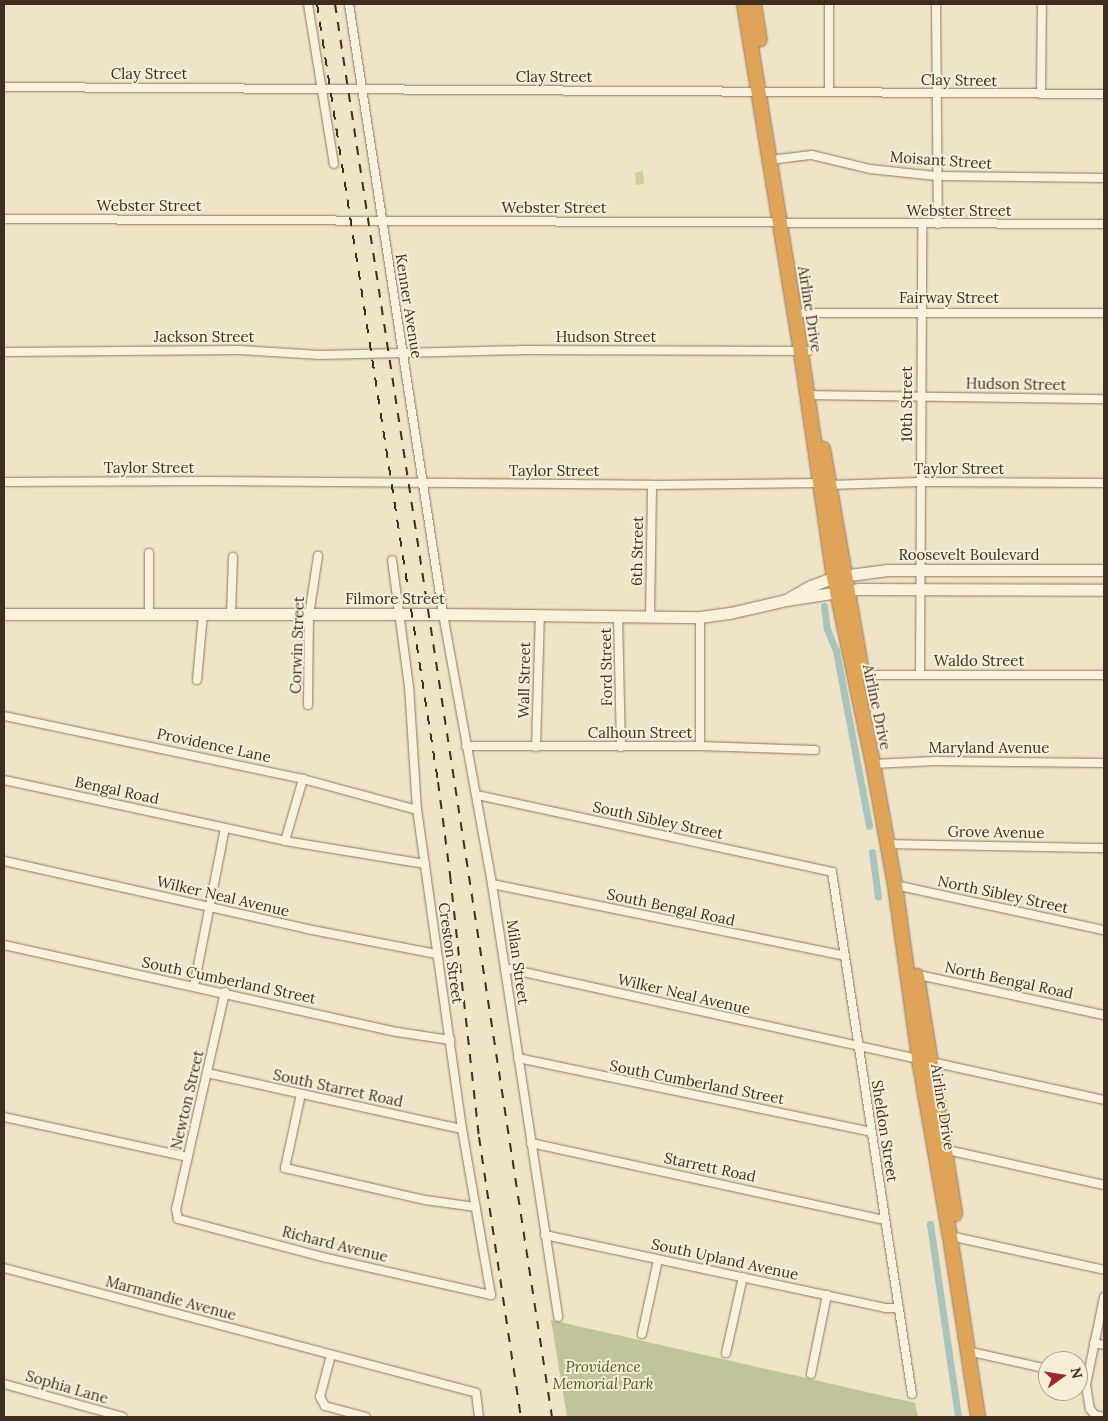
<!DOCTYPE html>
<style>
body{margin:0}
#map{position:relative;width:1108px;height:1421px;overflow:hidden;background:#f0e4c8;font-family:Lora,serif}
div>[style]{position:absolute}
.green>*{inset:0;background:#c9cf9b}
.cemetery>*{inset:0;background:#bfc49a}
.canal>*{height:7px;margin:-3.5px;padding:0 3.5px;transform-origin:3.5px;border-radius:3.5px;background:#a9c4bc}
.roads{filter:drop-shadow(0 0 1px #8d765c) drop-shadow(0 0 1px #8d765c)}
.street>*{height:8px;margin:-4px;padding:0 4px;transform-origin:4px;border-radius:4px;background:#faf1dc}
.secondary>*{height:11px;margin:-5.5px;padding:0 5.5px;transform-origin:5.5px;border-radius:5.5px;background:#faf1dc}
.highway>*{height:14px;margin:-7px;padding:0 7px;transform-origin:7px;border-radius:7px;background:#e0a458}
.rail>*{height:2px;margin-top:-1px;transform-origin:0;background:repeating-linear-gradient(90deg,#3d2e20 0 9px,transparent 0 18px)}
span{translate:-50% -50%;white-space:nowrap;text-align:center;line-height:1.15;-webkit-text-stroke:4px #f7eed8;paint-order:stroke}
.street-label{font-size:15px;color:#3d2e20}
.park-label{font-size:15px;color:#4d5a26;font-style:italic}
.frame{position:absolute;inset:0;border:5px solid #3d2e20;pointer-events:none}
.north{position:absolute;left:1038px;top:1351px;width:50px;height:50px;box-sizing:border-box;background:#f7eed8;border:1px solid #ada18e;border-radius:50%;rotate:77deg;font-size:14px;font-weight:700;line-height:20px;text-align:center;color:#3d2e20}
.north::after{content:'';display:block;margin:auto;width:18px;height:22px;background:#9e2a2b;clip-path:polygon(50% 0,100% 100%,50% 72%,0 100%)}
</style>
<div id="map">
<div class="green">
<div style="clip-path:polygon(643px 171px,644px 184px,636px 185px,635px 173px)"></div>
</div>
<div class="cemetery">
<div style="clip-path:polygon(551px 1320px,915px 1403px,918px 1417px,567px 1417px)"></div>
</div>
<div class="canal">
<div style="left:824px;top:606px;width:23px;rotate:83deg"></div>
<div style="left:827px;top:629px;width:24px;rotate:68deg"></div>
<div style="left:836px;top:651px;width:178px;rotate:79.3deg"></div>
<div style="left:872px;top:852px;width:45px;rotate:82.4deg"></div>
<div style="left:930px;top:1224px;width:195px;rotate:81.7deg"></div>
</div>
<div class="roads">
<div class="street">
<div style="left:308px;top:4px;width:162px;rotate:80.8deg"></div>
<div style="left:349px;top:4px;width:617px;rotate:81.24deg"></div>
<div style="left:443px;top:614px;width:274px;rotate:79.7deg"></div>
<div style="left:492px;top:884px;width:438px;rotate:81.3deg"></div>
<div style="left:936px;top:4px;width:220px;rotate:89.5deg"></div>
<div style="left:4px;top:87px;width:1100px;rotate:0.36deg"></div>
<div style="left:829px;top:92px;width:88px;rotate:-90deg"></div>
<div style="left:1041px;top:94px;width:90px;rotate:-89.4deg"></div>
<div style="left:778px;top:159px;width:34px;rotate:-7deg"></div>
<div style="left:812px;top:155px;width:60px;rotate:13.6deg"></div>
<div style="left:870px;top:169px;width:66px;rotate:6.1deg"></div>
<div style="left:936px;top:176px;width:168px;rotate:0.7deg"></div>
<div style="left:4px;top:219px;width:1100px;rotate:0.26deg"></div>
<div style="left:795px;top:313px;width:309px"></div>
<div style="left:4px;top:352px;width:236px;rotate:-0.5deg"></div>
<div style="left:240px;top:350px;width:80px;rotate:3.6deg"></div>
<div style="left:320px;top:355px;width:199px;rotate:-1.4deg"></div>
<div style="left:519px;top:350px;width:289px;rotate:0.2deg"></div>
<div style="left:807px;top:395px;width:297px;rotate:0.8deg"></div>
<div style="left:4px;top:482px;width:208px;rotate:-0.3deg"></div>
<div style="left:212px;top:481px;width:440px;rotate:0.5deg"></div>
<div style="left:652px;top:485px;width:167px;rotate:-0.7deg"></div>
<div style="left:819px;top:483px;width:10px;rotate:11deg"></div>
<div style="left:829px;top:485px;width:91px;rotate:-1.9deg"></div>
<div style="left:920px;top:482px;width:184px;rotate:0.3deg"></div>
<div style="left:149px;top:614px;width:61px;rotate:-90deg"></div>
<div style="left:231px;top:614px;width:57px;rotate:-88deg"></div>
<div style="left:618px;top:616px;width:131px;rotate:88.7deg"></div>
<div style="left:650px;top:616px;width:131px;rotate:-89.1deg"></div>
<div style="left:920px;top:674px;width:449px;rotate:-89.7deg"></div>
<div style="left:859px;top:675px;width:245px"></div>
<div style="left:197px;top:680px;width:66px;rotate:-84.8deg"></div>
<div style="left:308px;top:705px;width:90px;rotate:-89.4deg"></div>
<div style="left:309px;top:615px;width:60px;rotate:-81.3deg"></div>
<div style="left:4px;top:716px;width:306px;rotate:11.9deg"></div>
<div style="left:303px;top:779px;width:118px;rotate:15.2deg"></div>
<div style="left:466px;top:746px;width:234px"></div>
<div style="left:700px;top:746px;width:115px;rotate:2deg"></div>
<div style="left:700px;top:746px;width:129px;rotate:-90deg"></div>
<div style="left:536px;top:747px;width:132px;rotate:-88.3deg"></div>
<div style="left:873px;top:764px;width:62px;rotate:-2.8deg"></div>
<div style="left:935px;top:761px;width:169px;rotate:0.7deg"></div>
<div style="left:4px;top:780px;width:288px;rotate:12.2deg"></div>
<div style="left:285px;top:841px;width:142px;rotate:9.3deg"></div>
<div style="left:477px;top:795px;width:363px;rotate:12.2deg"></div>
<div style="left:832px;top:872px;width:528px;rotate:81.29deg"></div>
<div style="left:285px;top:841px;width:65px;rotate:-73.8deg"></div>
<div style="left:888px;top:844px;width:216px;rotate:1.1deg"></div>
<div style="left:4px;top:861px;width:311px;rotate:12.6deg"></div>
<div style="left:307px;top:929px;width:132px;rotate:10.9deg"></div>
<div style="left:492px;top:884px;width:360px;rotate:11.5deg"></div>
<div style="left:895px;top:885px;width:214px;rotate:12.2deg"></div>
<div style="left:4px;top:945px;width:403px;rotate:12.5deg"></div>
<div style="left:397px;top:1032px;width:54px;rotate:8.6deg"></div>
<div style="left:505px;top:968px;width:613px;rotate:12.43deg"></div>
<div style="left:914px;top:974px;width:194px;rotate:12.2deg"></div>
<div style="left:194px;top:986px;width:161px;rotate:-78.9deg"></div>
<div style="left:225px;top:992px;width:222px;rotate:102.7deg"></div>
<div style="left:176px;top:1209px;width:10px;rotate:79deg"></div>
<div style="left:178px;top:1219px;width:154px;rotate:14.7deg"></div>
<div style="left:327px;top:1258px;width:168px;rotate:12.7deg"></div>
<div style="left:491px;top:1295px;width:169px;rotate:-99.9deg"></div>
<div style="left:462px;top:1129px;width:322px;rotate:-98deg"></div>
<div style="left:417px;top:810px;width:123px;rotate:-93.7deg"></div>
<div style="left:409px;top:687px;width:128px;rotate:-97.6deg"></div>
<div style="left:518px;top:1058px;width:361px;rotate:11.8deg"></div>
<div style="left:207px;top:1073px;width:261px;rotate:12.4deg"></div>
<div style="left:301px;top:1094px;width:76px;rotate:102.2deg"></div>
<div style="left:285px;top:1168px;width:144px;rotate:12.9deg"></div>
<div style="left:425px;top:1200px;width:51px;rotate:7.8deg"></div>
<div style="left:4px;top:1117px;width:188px;rotate:12.3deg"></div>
<div style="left:531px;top:1143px;width:361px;rotate:12.3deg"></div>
<div style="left:943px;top:1149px;width:165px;rotate:12.6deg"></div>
<div style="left:545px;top:1235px;width:349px;rotate:12.1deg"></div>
<div style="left:886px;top:1308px;width:13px"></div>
<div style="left:950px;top:1236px;width:158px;rotate:12.4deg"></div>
<div style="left:4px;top:1268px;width:488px;rotate:14.8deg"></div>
<div style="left:476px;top:1393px;width:24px;rotate:83deg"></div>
<div style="left:1104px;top:1297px;width:90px;rotate:101.6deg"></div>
<div style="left:1086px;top:1385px;width:24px;rotate:81deg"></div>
<div style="left:1090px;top:1409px;width:8px;rotate:50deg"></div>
<div style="left:1095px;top:1415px;width:9px;rotate:13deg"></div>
<div style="left:642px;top:1334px;width:76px;rotate:-77.8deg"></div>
<div style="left:1094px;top:1343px;width:10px;rotate:11deg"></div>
<div style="left:967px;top:1351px;width:83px;rotate:12.5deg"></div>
<div style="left:726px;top:1353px;width:78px;rotate:-77.4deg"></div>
<div style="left:331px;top:1355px;width:43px;rotate:104.7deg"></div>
<div style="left:320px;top:1397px;width:10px;rotate:61deg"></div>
<div style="left:325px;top:1406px;width:42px;rotate:15deg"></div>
<div style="left:811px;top:1374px;width:81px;rotate:-78.6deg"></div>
<div style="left:4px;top:1384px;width:123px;rotate:15.5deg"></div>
</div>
<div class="secondary">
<div style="left:789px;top:598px;width:25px;rotate:-29deg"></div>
<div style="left:811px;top:586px;width:25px;rotate:-21deg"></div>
<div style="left:834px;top:577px;width:54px;rotate:-7.4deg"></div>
<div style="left:888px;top:570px;width:216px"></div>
<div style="left:4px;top:614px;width:439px"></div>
<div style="left:443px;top:614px;width:257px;rotate:0.7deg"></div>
<div style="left:700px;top:617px;width:30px;rotate:-8deg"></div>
<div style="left:730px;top:613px;width:57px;rotate:-13.1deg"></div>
<div style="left:786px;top:600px;width:74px;rotate:-8.6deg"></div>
<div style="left:859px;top:589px;width:245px;rotate:0.2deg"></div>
</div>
<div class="highway">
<div style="left:744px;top:4px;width:353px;rotate:80.7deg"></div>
<div style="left:801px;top:352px;width:227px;rotate:81.7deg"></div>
<div style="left:834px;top:577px;width:191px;rotate:78.2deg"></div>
<div style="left:873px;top:764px;width:123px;rotate:79.7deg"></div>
<div style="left:895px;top:885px;width:176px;rotate:82.1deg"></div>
<div style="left:919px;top:1059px;width:180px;rotate:80.1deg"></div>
<div style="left:950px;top:1236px;width:183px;rotate:81.2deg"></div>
<div style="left:754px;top:4px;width:36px;rotate:81deg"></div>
<div style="left:823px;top:449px;width:226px;rotate:80.1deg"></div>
<div style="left:917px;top:976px;width:241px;rotate:80.9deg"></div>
</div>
</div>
<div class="rail">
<div style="left:317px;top:4px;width:787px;rotate:81.16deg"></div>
<div style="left:438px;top:782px;width:94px;rotate:82.6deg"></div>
<div style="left:450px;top:875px;width:264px;rotate:83.7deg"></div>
<div style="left:479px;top:1137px;width:283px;rotate:81.5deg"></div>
<div style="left:335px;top:4px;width:1430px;rotate:81.27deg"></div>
</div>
<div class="street-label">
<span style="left:149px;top:74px">Clay Street</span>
<span style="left:554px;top:77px">Clay Street</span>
<span style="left:959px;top:80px;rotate:1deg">Clay Street</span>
<span style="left:941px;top:160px;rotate:4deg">Moisant Street</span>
<span style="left:149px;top:206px">Webster Street</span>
<span style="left:554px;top:208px">Webster Street</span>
<span style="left:959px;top:211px">Webster Street</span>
<span style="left:949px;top:298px">Fairway Street</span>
<span style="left:409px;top:306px;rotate:81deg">Kenner Avenue</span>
<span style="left:810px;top:309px;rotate:81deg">Airline Drive</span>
<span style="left:204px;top:337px">Jackson Street</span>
<span style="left:606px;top:337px">Hudson Street</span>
<span style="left:1016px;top:384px;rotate:1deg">Hudson Street</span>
<span style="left:907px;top:404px;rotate:-90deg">10th Street</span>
<span style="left:149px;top:468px">Taylor Street</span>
<span style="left:959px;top:469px">Taylor Street</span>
<span style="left:554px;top:471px">Taylor Street</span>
<span style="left:637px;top:551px;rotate:-89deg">6th Street</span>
<span style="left:969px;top:555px">Roosevelt Boulevard</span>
<span style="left:395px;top:599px">Filmore Street</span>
<span style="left:297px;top:645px;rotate:-88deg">Corwin Street</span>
<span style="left:979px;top:661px">Waldo Street</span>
<span style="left:606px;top:667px;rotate:-91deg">Ford Street</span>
<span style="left:524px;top:680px;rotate:-89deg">Wall Street</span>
<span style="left:877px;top:707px;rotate:78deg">Airline Drive</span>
<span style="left:640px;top:733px">Calhoun Street</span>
<span style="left:214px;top:745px;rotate:12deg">Providence Lane</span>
<span style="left:989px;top:748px">Maryland Avenue</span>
<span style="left:117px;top:790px;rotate:12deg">Bengal Road</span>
<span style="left:658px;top:820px;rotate:12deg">South Sibley Street</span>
<span style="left:996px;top:832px;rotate:1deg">Grove Avenue</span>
<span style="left:1003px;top:894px;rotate:12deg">North Sibley Street</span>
<span style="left:223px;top:896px;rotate:13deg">Wilker Neal Avenue</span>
<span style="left:671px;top:907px;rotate:12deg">South Bengal Road</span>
<span style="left:451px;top:953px;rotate:82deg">Creston Street</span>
<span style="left:518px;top:962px;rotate:82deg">Milan Street</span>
<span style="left:229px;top:980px;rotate:12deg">South Cumberland Street</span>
<span style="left:1009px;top:980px;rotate:12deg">North Bengal Road</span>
<span style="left:684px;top:994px;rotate:13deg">Wilker Neal Avenue</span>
<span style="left:697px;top:1082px;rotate:11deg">South Cumberland Street</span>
<span style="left:338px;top:1088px;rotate:12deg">South Starret Road</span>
<span style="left:187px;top:1100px;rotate:-77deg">Newton Street</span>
<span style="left:943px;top:1107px;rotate:81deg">Airline Drive</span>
<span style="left:885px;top:1131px;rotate:81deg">Sheldon Street</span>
<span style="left:710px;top:1167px;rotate:12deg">Starrett Road</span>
<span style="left:335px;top:1244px;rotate:14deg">Richard Avenue</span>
<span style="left:725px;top:1259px;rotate:12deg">South Upland Avenue</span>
<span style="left:171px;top:1298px;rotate:15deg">Marmandie Avenue</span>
<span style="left:67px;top:1387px;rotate:16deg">Sophia Lane</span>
</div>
<div class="park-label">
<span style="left:603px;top:1375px">Providence<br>Memorial Park</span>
</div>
<div class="frame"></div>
<div class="north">N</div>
</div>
